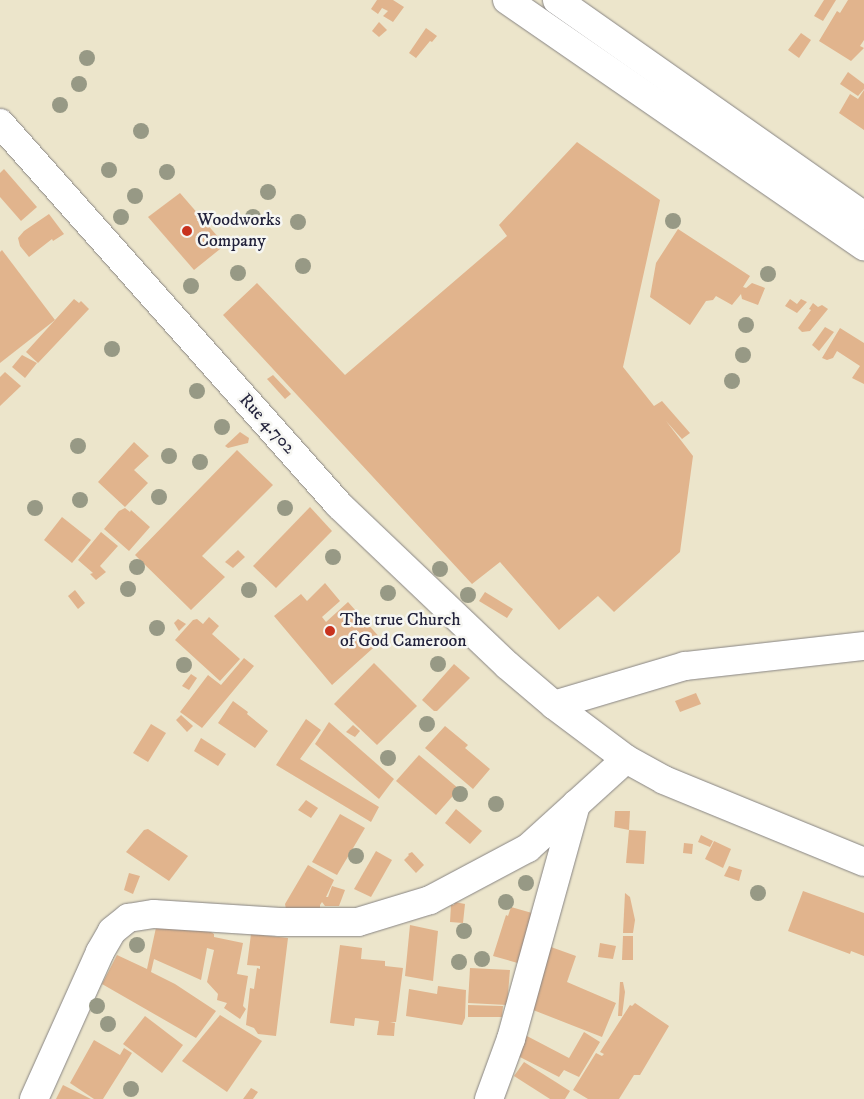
<!DOCTYPE html>
<style>
body{margin:0}
#map{position:relative;width:864px;height:1099px;overflow:hidden;background:#ece5cb;font-family:"IM FELL DW Pica",serif}
div>[style]{position:absolute}
.building>*{inset:0;background:#e1b48d}
.roads{filter:drop-shadow(0 0 1px #878483) drop-shadow(0 0 1px #878483)}
.street>*{height:28px;margin:-14px;padding:0 14px;transform-origin:14px;border-radius:14px;background:#fff}
.highway>*{height:28px;margin:-14px;padding:0 14px;transform-origin:14px;border-radius:14px;background:#fff}
.trees>*{width:16px;height:16px;margin:-8px;border-radius:50%;background:#979985}
.dots>*{width:14px;height:14px;translate:-50% -50%;box-sizing:border-box;border:2px solid #f6f6f2;border-radius:50%}
span{translate:-50% -50%;white-space:nowrap;text-align:center;line-height:1.15;-webkit-text-stroke:5px #f6f6f2;paint-order:stroke}
.poi-label{font-size:18px;color:#22223b}
.left{translate:0 -50%;text-align:left}
.street-label{font-size:18px;color:#22223b}
</style>
<div id="map">
<div class="building">
<div style="clip-path:polygon(377px 0,393px 0,404px 7px,393px 22px,383px 16px,388px 11px,382px 8px,378px 14px,371px 9px)"></div>
<div style="clip-path:polygon(824px 0,836px 0,823px 21px,814px 16px)"></div>
<div style="clip-path:polygon(848px 0,864px 0,864px 40px,860px 46px,864px 48px,851px 61px,819px 41px,837px 11px,840px 13px)"></div>
<div style="clip-path:polygon(379px 22px,387px 30px,379px 37px,372px 31px)"></div>
<div style="clip-path:polygon(426px 28px,437px 36px,432px 42px,430px 41px,416px 58px,409px 53px)"></div>
<div style="clip-path:polygon(801px 33px,811px 40px,799px 58px,788px 50px)"></div>
<div style="clip-path:polygon(848px 72px,864px 84px,864px 89px,858px 96px,840px 84px)"></div>
<div style="clip-path:polygon(864px 90px,864px 130px,839px 113px,850px 94px,858px 99px)"></div>
<div style="clip-path:polygon(577px 142px,660px 200px,623px 367px,654px 406px,662px 401px,690px 433px,682px 439px,666px 421px,693px 456px,680px 552px,614px 612px,598px 596px,559px 630px,500px 562px,472px 584px,223px 315px,257px 283px,345px 375px,507px 236px,499px 225px)"></div>
<div style="clip-path:polygon(4px 169px,37px 207px,21px 221px,0 197px,0 173px)"></div>
<div style="clip-path:polygon(180px 193px,225px 245px,194px 270px,148px 217px)"></div>
<div style="clip-path:polygon(49px 214px,64px 234px,53px 241px,52px 239px,29px 257px,20px 246px,18px 238px,24px 231px)"></div>
<div style="clip-path:polygon(678px 229px,750px 276px,743px 287px,746px 288px,752px 283px,765px 288px,758px 305px,742px 299px,741px 294px,732px 305px,716px 296px,713px 300px,706px 301px,690px 325px,650px 297px,656px 263px)"></div>
<div style="clip-path:polygon(2px 250px,55px 320px,0 363px,0 252px)"></div>
<div style="clip-path:polygon(74px 299px,79px 303px,81px 301px,89px 309px,38px 363px,26px 352px)"></div>
<div style="clip-path:polygon(790px 299px,797px 304px,801px 299px,807px 302px,797px 313px,785px 306px)"></div>
<div style="clip-path:polygon(813px 303px,818px 307px,822px 305px,828px 309px,810px 331px,802px 332px,798px 328px,811px 310px,809px 309px)"></div>
<div style="clip-path:polygon(825px 327px,834px 332px,819px 351px,812px 345px)"></div>
<div style="clip-path:polygon(840px 328px,864px 343px,864px 384px,852px 378px,860px 366px,837px 351px,833px 358px,827px 360px,822px 358px)"></div>
<div style="clip-path:polygon(22px 355px,37px 363px,25px 378px,12px 367px)"></div>
<div style="clip-path:polygon(5px 372px,21px 386px,0 406px,0 377px)"></div>
<div style="clip-path:polygon(273px 375px,291px 394px,285px 399px,267px 379px)"></div>
<div style="clip-path:polygon(240px 432px,249px 438px,248px 443px,228px 448px,225px 446px)"></div>
<div style="clip-path:polygon(134px 442px,149px 456px,134px 470px,148px 483px,125px 507px,98px 482px)"></div>
<div style="clip-path:polygon(237px 450px,273px 485px,202px 556px,225px 577px,191px 610px,135px 555px)"></div>
<div style="clip-path:polygon(310px 507px,332px 531px,276px 588px,253px 566px)"></div>
<div style="clip-path:polygon(125px 508px,130px 512px,131px 510px,150px 527px,129px 551px,104px 529px,119px 511px)"></div>
<div style="clip-path:polygon(62px 517px,91px 540px,72px 563px,44px 540px)"></div>
<div style="clip-path:polygon(101px 532px,118px 546px,100px 566px,106px 572px,96px 580px,90px 574px,93px 573px,78px 560px)"></div>
<div style="clip-path:polygon(238px 550px,245px 557px,233px 568px,225px 562px)"></div>
<div style="clip-path:polygon(325px 583px,340px 601px,322px 617px,326px 622px,348px 602px,382px 640px,332px 685px,274px 616px,301px 594px,307px 601px)"></div>
<div style="clip-path:polygon(75px 590px,85px 603px,78px 609px,68px 596px)"></div>
<div style="clip-path:polygon(485px 592px,513px 609px,507px 618px,479px 601px)"></div>
<div style="clip-path:polygon(209px 617px,219px 626px,212px 634px,240px 659px,220px 681px,175px 640px,193px 620px,197px 619px,203px 624px)"></div>
<div style="clip-path:polygon(178px 619px,186px 624px,179px 631px,174px 623px)"></div>
<div style="clip-path:polygon(244px 658px,254px 666px,202px 728px,180px 712px,208px 675px,221px 685px)"></div>
<div style="clip-path:polygon(374px 663px,417px 706px,377px 745px,334px 704px)"></div>
<div style="clip-path:polygon(454px 664px,470px 678px,437px 711px,434px 711px,422px 700px)"></div>
<div style="clip-path:polygon(191px 674px,197px 678px,189px 690px,182px 686px)"></div>
<div style="clip-path:polygon(696px 693px,701px 704px,680px 712px,675px 701px)"></div>
<div style="clip-path:polygon(233px 701px,248px 712px,247px 714px,268px 731px,255px 748px,218px 723px)"></div>
<div style="clip-path:polygon(181px 715px,193px 726px,187px 732px,176px 720px)"></div>
<div style="clip-path:polygon(306px 719px,321px 730px,300px 759px,379px 807px,371px 822px,276px 765px)"></div>
<div style="clip-path:polygon(329px 722px,394px 779px,379px 799px,315px 744px)"></div>
<div style="clip-path:polygon(151px 724px,166px 733px,148px 762px,133px 753px)"></div>
<div style="clip-path:polygon(353px 725px,360px 731px,355px 737px,346px 732px)"></div>
<div style="clip-path:polygon(445px 726px,468px 745px,465px 748px,490px 769px,473px 789px,425px 748px)"></div>
<div style="clip-path:polygon(201px 738px,226px 754px,218px 766px,194px 751px)"></div>
<div style="clip-path:polygon(419px 755px,459px 789px,436px 815px,396px 781px)"></div>
<div style="clip-path:polygon(306px 800px,318px 808px,311px 818px,298px 810px)"></div>
<div style="clip-path:polygon(456px 809px,482px 831px,470px 844px,445px 823px)"></div>
<div style="clip-path:polygon(615px 811px,630px 811px,629px 830px,614px 827px)"></div>
<div style="clip-path:polygon(340px 814px,365px 828px,337px 875px,312px 862px)"></div>
<div style="clip-path:polygon(148px 829px,188px 856px,169px 881px,126px 852px,144px 830px)"></div>
<div style="clip-path:polygon(629px 830px,646px 831px,644px 864px,626px 863px)"></div>
<div style="clip-path:polygon(701px 835px,713px 841px,710px 847px,698px 842px)"></div>
<div style="clip-path:polygon(714px 841px,731px 849px,723px 868px,705px 859px)"></div>
<div style="clip-path:polygon(684px 843px,693px 844px,692px 854px,683px 853px)"></div>
<div style="clip-path:polygon(376px 851px,392px 860px,371px 897px,354px 889px)"></div>
<div style="clip-path:polygon(412px 852px,424px 865px,416px 873px,404px 860px,409px 855px,408px 854px)"></div>
<div style="clip-path:polygon(308px 865px,334px 880px,326px 897px,328px 897px,332px 886px,345px 890px,339px 906px,325px 906px,322px 902px,320px 905px,320px 911px,286px 909px,285px 904px)"></div>
<div style="clip-path:polygon(729px 866px,742px 870px,739px 881px,724px 876px)"></div>
<div style="clip-path:polygon(129px 873px,140px 876px,133px 894px,124px 890px)"></div>
<div style="clip-path:polygon(803px 891px,864px 913px,864px 956px,851px 951px,850px 954px,788px 931px)"></div>
<div style="clip-path:polygon(625px 893px,630px 897px,635px 920px,633px 933px,623px 933px)"></div>
<div style="clip-path:polygon(455px 902px,465px 904px,463px 923px,450px 922px,451px 905px,454px 905px)"></div>
<div style="clip-path:polygon(511px 907px,532px 913px,521px 964px,493px 956px,506px 915px,508px 916px)"></div>
<div style="clip-path:polygon(157px 923px,209px 931px,214px 934px,214px 937px,243px 943px,237px 974px,248px 976px,243px 1006px,246px 1009px,240px 1019px,224px 1008px,227px 1003px,217px 1000px,218px 994px,207px 982px,214px 950px,207px 948px,201px 980px,154px 959px,151px 972px,175px 984px,216px 1011px,196px 1038px,102px 984px,117px 955px,147px 969px)"></div>
<div style="clip-path:polygon(410px 925px,438px 931px,433px 981px,405px 976px)"></div>
<div style="clip-path:polygon(251px 934px,288px 938px,276px 1036px,258px 1034px,254px 1028px,246px 1025px,250px 988px,254px 989px,257px 968px,260px 969px,260px 966px,247px 965px)"></div>
<div style="clip-path:polygon(623px 936px,633px 936px,633px 960px,622px 960px)"></div>
<div style="clip-path:polygon(600px 943px,616px 946px,613px 959px,598px 957px)"></div>
<div style="clip-path:polygon(340px 945px,362px 948px,361px 959px,385px 961px,385px 966px,403px 968px,396px 1022px,390px 1022px,395px 1023px,394px 1036px,377px 1035px,379px 1021px,355px 1018px,354px 1026px,330px 1023px)"></div>
<div style="clip-path:polygon(551px 947px,576px 956px,567px 982px,616px 1003px,602px 1037px,528px 1008px)"></div>
<div style="clip-path:polygon(470px 968px,510px 970px,507px 1005px,468px 1003px)"></div>
<div style="clip-path:polygon(620px 982px,623px 982px,625px 992px,622px 1016px,618px 1016px)"></div>
<div style="clip-path:polygon(438px 986px,466px 990px,465px 1018px,462px 1025px,406px 1016px,409px 989px,437px 994px)"></div>
<div style="clip-path:polygon(635px 1003px,669px 1026px,640px 1075px,634px 1075px,619px 1099px,588px 1099px,573px 1090px,596px 1053px,602px 1056px,604px 1054px,600px 1052px,630px 1005px,632px 1006px)"></div>
<div style="clip-path:polygon(468px 1005px,503px 1006px,502px 1017px,468px 1017px)"></div>
<div style="clip-path:polygon(220px 1015px,262px 1041px,227px 1092px,182px 1061px)"></div>
<div style="clip-path:polygon(145px 1016px,183px 1045px,162px 1073px,123px 1044px)"></div>
<div style="clip-path:polygon(584px 1032px,600px 1042px,579px 1077px,564px 1070px,559px 1077px,514px 1054px,525px 1035px,569px 1058px)"></div>
<div style="clip-path:polygon(94px 1040px,120px 1055px,124px 1048px,132px 1053px,103px 1099px,94px 1099px,70px 1083px)"></div>
<div style="clip-path:polygon(524px 1062px,570px 1091px,565px 1099px,550px 1099px,514px 1076px)"></div>
<div style="clip-path:polygon(63px 1085px,91px 1099px,56px 1099px)"></div>
<div style="clip-path:polygon(251px 1088px,258px 1092px,253px 1099px,243px 1099px)"></div>
</div>
<div class="roads">
<div class="street">
<div style="left:0;top:123px;width:511px;rotate:48.41deg"></div>
<div style="left:339px;top:505px;width:232px;rotate:43.6deg"></div>
<div style="left:507px;top:665px;width:62px;rotate:40.4deg"></div>
<div style="left:554px;top:705px;width:90px;rotate:36.9deg"></div>
<div style="left:626px;top:759px;width:43px;rotate:28.9deg"></div>
<div style="left:664px;top:780px;width:216px;rotate:22.3deg"></div>
<div style="left:554px;top:705px;width:137px;rotate:-16.6deg"></div>
<div style="left:685px;top:666px;width:180px;rotate:-6.4deg"></div>
<div style="left:34px;top:1099px;width:161px;rotate:-65.8deg"></div>
<div style="left:100px;top:952px;width:24px;rotate:-60deg"></div>
<div style="left:112px;top:931px;width:21px;rotate:-39deg"></div>
<div style="left:128px;top:918px;width:26px;rotate:-9deg"></div>
<div style="left:154px;top:914px;width:126px;rotate:3.6deg"></div>
<div style="left:280px;top:922px;width:78px"></div>
<div style="left:358px;top:922px;width:75px;rotate:-17deg"></div>
<div style="left:430px;top:900px;width:111px;rotate:-28deg"></div>
<div style="left:528px;top:848px;width:132px;rotate:-42.2deg"></div>
<div style="left:489px;top:1099px;width:64px;rotate:-69.9deg"></div>
<div style="left:511px;top:1039px;width:244px;rotate:-74.5deg"></div>
</div>
<div class="highway">
<div style="left:507px;top:0;width:434px;rotate:34.6deg"></div>
<div style="left:557px;top:0;width:375px;rotate:35.1deg"></div>
</div>
</div>
<div class="trees">
<div style="left:87px;top:58px"></div>
<div style="left:79px;top:84px"></div>
<div style="left:60px;top:105px"></div>
<div style="left:141px;top:131px"></div>
<div style="left:109px;top:170px"></div>
<div style="left:167px;top:172px"></div>
<div style="left:268px;top:192px"></div>
<div style="left:135px;top:196px"></div>
<div style="left:121px;top:217px"></div>
<div style="left:253px;top:217px"></div>
<div style="left:673px;top:221px"></div>
<div style="left:298px;top:222px"></div>
<div style="left:303px;top:266px"></div>
<div style="left:238px;top:273px"></div>
<div style="left:768px;top:274px"></div>
<div style="left:191px;top:286px"></div>
<div style="left:746px;top:325px"></div>
<div style="left:112px;top:349px"></div>
<div style="left:743px;top:355px"></div>
<div style="left:732px;top:381px"></div>
<div style="left:197px;top:391px"></div>
<div style="left:222px;top:427px"></div>
<div style="left:78px;top:446px"></div>
<div style="left:169px;top:456px"></div>
<div style="left:200px;top:462px"></div>
<div style="left:159px;top:497px"></div>
<div style="left:80px;top:500px"></div>
<div style="left:35px;top:508px"></div>
<div style="left:285px;top:508px"></div>
<div style="left:333px;top:557px"></div>
<div style="left:137px;top:567px"></div>
<div style="left:440px;top:569px"></div>
<div style="left:128px;top:589px"></div>
<div style="left:249px;top:590px"></div>
<div style="left:388px;top:593px"></div>
<div style="left:468px;top:595px"></div>
<div style="left:157px;top:628px"></div>
<div style="left:438px;top:664px"></div>
<div style="left:184px;top:665px"></div>
<div style="left:427px;top:724px"></div>
<div style="left:388px;top:758px"></div>
<div style="left:460px;top:794px"></div>
<div style="left:496px;top:804px"></div>
<div style="left:356px;top:856px"></div>
<div style="left:526px;top:883px"></div>
<div style="left:758px;top:893px"></div>
<div style="left:506px;top:902px"></div>
<div style="left:464px;top:931px"></div>
<div style="left:137px;top:945px"></div>
<div style="left:482px;top:959px"></div>
<div style="left:459px;top:962px"></div>
<div style="left:97px;top:1006px"></div>
<div style="left:108px;top:1024px"></div>
<div style="left:131px;top:1089px"></div>
</div>
<div class="dots">
<div style="left:187px;top:231px;background:#c8321e"></div>
<div style="left:330px;top:631px;background:#c8321e"></div>
</div>
<div class="poi-label">
<span class="left" style="left:197px;top:231px">Woodworks<br>Company</span>
<span class="left" style="left:340px;top:631px">The true Church<br>of God Cameroon</span>
</div>
<div class="street-label">
<span style="left:267px;top:424px;rotate:48deg">Rue 4.702</span>
</div>
</div>
